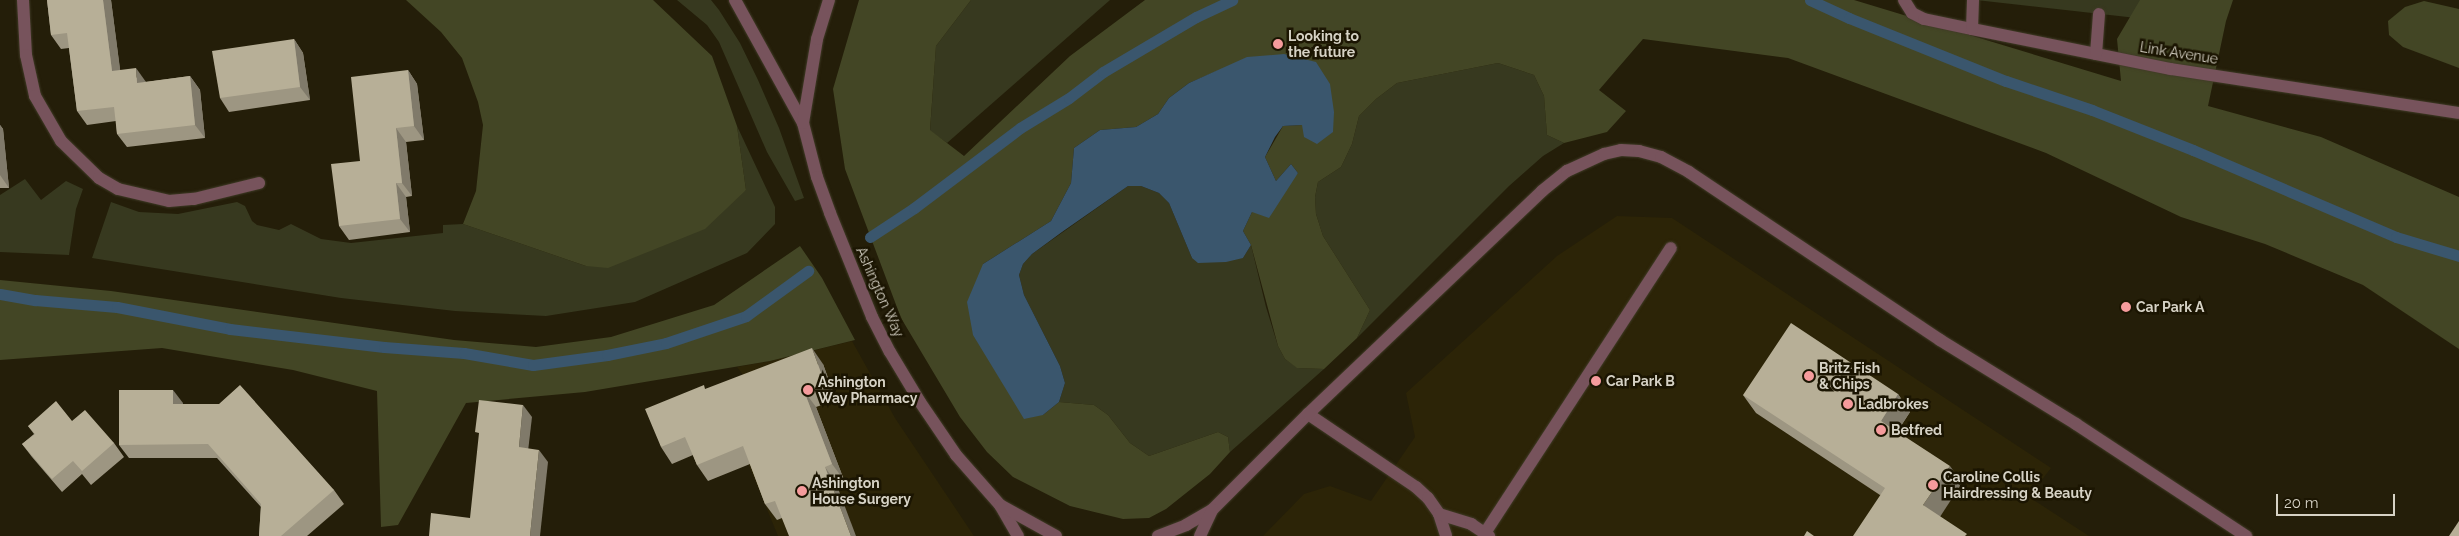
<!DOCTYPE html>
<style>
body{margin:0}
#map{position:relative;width:2459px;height:536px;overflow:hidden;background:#241e09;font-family:Raleway,sans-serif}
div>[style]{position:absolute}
.built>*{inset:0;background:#2c2407}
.green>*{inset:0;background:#37391f}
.forest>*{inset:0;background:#434625}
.water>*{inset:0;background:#3a566d}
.stream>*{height:11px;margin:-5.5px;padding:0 5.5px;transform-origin:5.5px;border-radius:5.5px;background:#3a566d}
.roads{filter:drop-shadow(0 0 1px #403b27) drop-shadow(0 0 1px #403b27)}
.minor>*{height:12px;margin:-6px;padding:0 6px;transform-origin:6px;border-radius:6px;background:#77535c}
.wall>*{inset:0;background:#9d9682}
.shaded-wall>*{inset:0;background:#807a6a}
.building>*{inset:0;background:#b7af97}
.dots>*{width:14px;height:14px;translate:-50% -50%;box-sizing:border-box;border:2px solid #1b1502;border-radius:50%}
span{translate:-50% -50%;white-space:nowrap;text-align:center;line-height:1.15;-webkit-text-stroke:5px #1b1502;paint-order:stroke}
.poi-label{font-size:14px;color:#d6d2c5;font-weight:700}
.left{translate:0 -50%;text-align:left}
.street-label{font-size:14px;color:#d6d2c5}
.scale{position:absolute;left:2276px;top:494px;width:119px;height:22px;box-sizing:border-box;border:2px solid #d6d2c5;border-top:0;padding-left:6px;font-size:15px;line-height:18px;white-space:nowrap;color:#d6d2c5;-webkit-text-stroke:4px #1b1502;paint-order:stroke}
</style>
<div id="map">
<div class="built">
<div style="clip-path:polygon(1617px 216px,1672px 218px,2042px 462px,2051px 468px,2029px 497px,2089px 536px,1263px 536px,1304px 494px,1330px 486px,1371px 501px,1415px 437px,1406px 393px,1557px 256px)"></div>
<div style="clip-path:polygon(852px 341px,895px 418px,974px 536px,778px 536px,738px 439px,781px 424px,737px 367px,770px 361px)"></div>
</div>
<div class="green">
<div style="clip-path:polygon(677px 0,711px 0,719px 10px,740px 43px,758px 80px,779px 128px,804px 198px,795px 201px,767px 152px,719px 42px,707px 25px)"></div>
<div style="clip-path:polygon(971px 0,1110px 0,947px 143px,930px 131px,936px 46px)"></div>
<div style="clip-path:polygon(1976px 0,2174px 0,2172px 22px)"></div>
<div style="clip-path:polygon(1498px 63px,1534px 75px,1544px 96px,1547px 135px,1564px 143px,1543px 156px,1509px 186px,1357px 338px,1370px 310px,1323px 236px,1316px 214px,1315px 197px,1318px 182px,1341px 167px,1352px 144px,1359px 116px,1376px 99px,1397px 83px)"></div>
<div style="clip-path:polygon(737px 126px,775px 207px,775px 224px,747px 253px,635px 302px,546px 316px,455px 311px,341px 298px,92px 258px,111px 202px,139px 212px,178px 214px,237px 202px,245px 206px,252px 221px,257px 225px,279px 230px,291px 224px,321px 239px,351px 243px,443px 233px,443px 225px,463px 224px,586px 266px,746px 190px)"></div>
<div style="clip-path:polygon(25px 179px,41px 200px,66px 181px,83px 189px,76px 209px,69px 255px,0 252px,0 195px)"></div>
<div style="clip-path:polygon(1128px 186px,1141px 186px,1159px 193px,1169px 203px,1192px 258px,1243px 258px,1251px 245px,1266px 307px,1278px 346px,1285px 359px,1298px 368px,1324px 369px,1230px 452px,1228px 437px,1218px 432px,1149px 456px,1130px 443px,1108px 415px,1094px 405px,1059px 402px,1065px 383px,1060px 366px,1024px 295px,1019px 275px,1023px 264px,1032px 254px)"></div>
</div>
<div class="forest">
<div style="clip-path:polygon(406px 0,653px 0,712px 56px,737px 126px,746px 190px,705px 229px,608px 268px,586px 266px,463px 224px,476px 191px,483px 125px,478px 102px,462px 58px,441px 32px)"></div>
<div style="clip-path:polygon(859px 0,971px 0,936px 46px,930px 130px,964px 156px,1070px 56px,1145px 0,1854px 0,2121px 81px,2117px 39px,2140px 0,2233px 0,2226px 21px,2208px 106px,2321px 137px,2459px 197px,2459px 349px,2363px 285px,2265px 244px,2181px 217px,2046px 153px,1788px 58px,1643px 39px,1599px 90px,1626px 111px,1607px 132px,1564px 143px,1547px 135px,1544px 96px,1534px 75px,1498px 63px,1397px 83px,1376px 99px,1359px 116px,1352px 144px,1341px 167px,1318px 182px,1315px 197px,1316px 214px,1323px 236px,1370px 310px,1357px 338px,1324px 369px,1297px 368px,1285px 359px,1278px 346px,1251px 245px,1243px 231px,1252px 212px,1298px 173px,1291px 164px,1276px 181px,1265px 157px,1283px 126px,1302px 125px,1333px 132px,1217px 71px,1189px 83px,1169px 98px,1158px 114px,1136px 127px,1100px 130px,1074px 148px,1071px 183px,1051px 221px,983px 264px,1043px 415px,1059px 402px,1094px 405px,1108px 415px,1130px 443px,1149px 456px,1218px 432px,1228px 437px,1230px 452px,1210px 474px,1166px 509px,1149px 518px,1123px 519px,1070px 506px,1013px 477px,987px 452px,960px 417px,901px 318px,845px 169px,833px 89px)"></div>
<div style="clip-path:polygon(2424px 1px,2459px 9px,2459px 68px,2403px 47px,2389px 35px,2388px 21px,2405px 7px)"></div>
<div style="clip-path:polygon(800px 246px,822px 278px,855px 340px,770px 361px,585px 392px,466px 403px,398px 525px,381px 527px,377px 391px,293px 370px,162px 348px,0 360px,0 280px,111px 291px,454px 340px,536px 347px,611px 337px,714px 305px)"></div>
</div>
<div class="water">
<div style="clip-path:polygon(1284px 54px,1316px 62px,1330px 84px,1334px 112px,1333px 132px,1317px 144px,1304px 137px,1302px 125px,1283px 126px,1275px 137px,1265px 157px,1276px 181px,1291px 164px,1298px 173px,1269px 218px,1252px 212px,1243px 231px,1251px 245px,1243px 258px,1226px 262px,1198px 263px,1192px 258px,1169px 203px,1159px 193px,1141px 186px,1128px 186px,1062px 232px,1032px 254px,1023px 264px,1019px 275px,1024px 295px,1060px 366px,1065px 383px,1059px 402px,1043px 415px,1024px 419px,973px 335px,967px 302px,983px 264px,1051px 221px,1071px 183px,1074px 148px,1100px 130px,1136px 127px,1158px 114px,1169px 98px,1189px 83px,1247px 57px)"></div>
</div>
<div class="stream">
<div style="left:1810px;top:0;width:43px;rotate:24.8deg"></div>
<div style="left:1849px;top:18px;width:169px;rotate:21.9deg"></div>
<div style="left:2006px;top:81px;width:91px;rotate:18.6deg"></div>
<div style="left:2092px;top:110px;width:109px;rotate:21.6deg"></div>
<div style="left:2193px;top:150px;width:221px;rotate:23.2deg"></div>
<div style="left:2396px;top:237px;width:66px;rotate:16.8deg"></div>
<div style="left:870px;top:237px;width:53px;rotate:-33.4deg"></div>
<div style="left:914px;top:208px;width:133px;rotate:-37deg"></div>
<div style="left:1020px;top:128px;width:57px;rotate:-31.5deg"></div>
<div style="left:1069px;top:98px;width:43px;rotate:-37.4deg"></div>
<div style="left:1103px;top:72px;width:108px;rotate:-30.6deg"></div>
<div style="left:1196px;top:17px;width:40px;rotate:-25deg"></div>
<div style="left:0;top:294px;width:36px;rotate:10deg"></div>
<div style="left:35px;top:300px;width:82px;rotate:4.9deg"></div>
<div style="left:117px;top:307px;width:115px;rotate:11deg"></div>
<div style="left:230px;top:329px;width:155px;rotate:6.7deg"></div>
<div style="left:384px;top:347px;width:80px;rotate:4.3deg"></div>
<div style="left:464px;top:353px;width:70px;rotate:9.9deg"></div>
<div style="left:533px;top:365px;width:75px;rotate:-7.7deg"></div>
<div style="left:607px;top:355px;width:60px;rotate:-11.5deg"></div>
<div style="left:666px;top:343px;width:84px;rotate:-18.6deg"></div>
<div style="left:746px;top:316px;width:77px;rotate:-36deg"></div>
</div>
<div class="roads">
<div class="minor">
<div style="left:23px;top:0;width:55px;rotate:86.9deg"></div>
<div style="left:26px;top:55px;width:42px;rotate:77.6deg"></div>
<div style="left:35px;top:96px;width:52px;rotate:60deg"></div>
<div style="left:61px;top:141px;width:53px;rotate:44.2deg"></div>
<div style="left:99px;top:178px;width:22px;rotate:30deg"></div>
<div style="left:118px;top:189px;width:52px;rotate:13.2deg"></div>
<div style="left:169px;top:201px;width:25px;rotate:-5deg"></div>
<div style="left:194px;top:199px;width:67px;rotate:-13.8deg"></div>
<div style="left:735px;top:0;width:141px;rotate:61.1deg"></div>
<div style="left:803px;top:123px;width:56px;rotate:75.5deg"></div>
<div style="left:817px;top:177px;width:38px;rotate:70deg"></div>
<div style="left:830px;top:213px;width:112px;rotate:68deg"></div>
<div style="left:872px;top:317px;width:39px;rotate:63deg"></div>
<div style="left:890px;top:352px;width:58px;rotate:59deg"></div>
<div style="left:920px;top:402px;width:64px;rotate:55.8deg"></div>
<div style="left:956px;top:455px;width:67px;rotate:48.7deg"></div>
<div style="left:1000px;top:505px;width:36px;rotate:60deg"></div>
<div style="left:1904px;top:0;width:15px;rotate:58deg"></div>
<div style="left:1912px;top:13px;width:13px;rotate:27deg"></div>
<div style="left:1924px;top:19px;width:49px;rotate:11.8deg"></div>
<div style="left:1972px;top:29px;width:203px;rotate:11.4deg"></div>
<div style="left:2171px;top:69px;width:291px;rotate:8.7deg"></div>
<div style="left:1972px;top:29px;width:29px;rotate:-88deg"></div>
<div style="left:2096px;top:54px;width:40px;rotate:-85.7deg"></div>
<div style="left:803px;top:123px;width:85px;rotate:-80.5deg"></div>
<div style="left:817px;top:39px;width:41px;rotate:-72.9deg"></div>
<div style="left:1308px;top:414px;width:130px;rotate:34.1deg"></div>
<div style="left:1416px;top:487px;width:16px;rotate:43deg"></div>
<div style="left:1428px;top:498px;width:19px;rotate:55deg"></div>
<div style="left:1439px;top:514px;width:23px;rotate:72deg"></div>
<div style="left:1000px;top:505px;width:64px;rotate:29deg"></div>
<div style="left:1439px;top:514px;width:34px;rotate:17deg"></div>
<div style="left:1471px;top:524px;width:22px;rotate:34deg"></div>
<div style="left:1485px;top:533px;width:340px;rotate:-56.9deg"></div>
<div style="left:1158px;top:536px;width:30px;rotate:-21deg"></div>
<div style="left:1186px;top:525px;width:30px;rotate:-30deg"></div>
<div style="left:1212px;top:510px;width:136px;rotate:-45deg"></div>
<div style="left:1308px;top:414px;width:323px;rotate:-43.6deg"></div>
<div style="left:1542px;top:191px;width:32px;rotate:-39deg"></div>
<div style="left:1567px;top:171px;width:41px;rotate:-24.7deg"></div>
<div style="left:1604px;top:154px;width:17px;rotate:-13deg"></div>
<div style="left:1621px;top:150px;width:18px;rotate:3deg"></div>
<div style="left:1639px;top:151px;width:23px;rotate:15deg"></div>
<div style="left:1661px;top:157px;width:32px;rotate:28deg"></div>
<div style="left:1689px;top:172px;width:302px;rotate:33.8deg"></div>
<div style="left:1940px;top:340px;width:160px;rotate:31.7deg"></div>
<div style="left:2076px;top:424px;width:204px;rotate:33.4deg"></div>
<div style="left:1200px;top:536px;width:29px;rotate:-65deg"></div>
</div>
</div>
<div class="wall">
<div style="clip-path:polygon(47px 0,111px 0,120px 70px,146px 82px,190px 76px,200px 90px,205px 138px,127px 147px,117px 134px,116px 121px,87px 125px,77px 111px,69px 48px,61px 49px,51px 35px)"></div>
<div style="clip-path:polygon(294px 39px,303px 53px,310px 100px,229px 112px,220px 98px)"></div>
<div style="clip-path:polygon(408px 70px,417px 84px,424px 140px,406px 142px,412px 196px,406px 197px,410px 232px,349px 240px,339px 226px,360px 161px)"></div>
<div style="clip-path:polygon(0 125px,3px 129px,9px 188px,0 188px)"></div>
<div style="clip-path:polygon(823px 364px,836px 400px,816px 407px,844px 480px,836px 483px,782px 518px,777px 520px,765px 504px,750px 464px,708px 481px,697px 465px,693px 455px,672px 464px,661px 447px,706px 389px)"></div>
<div style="clip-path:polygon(1898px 394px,1910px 412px,1897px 432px,1962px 483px,1880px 495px,1756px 413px,1743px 395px)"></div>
<div style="clip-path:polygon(183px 404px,334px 490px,344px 504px,307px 536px,259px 536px,261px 507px,217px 458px,129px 458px,119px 445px)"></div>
<div style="clip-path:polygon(72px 421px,114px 443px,124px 457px,91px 485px,82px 474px,62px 492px,32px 457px,22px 444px,34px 434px,28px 426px)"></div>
</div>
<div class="shaded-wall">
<div style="clip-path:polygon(103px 0,111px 0,122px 84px,112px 71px)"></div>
<div style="clip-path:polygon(294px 39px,303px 53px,310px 100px,300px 87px)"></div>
<div style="clip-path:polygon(136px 68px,146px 82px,147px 97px,137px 83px)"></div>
<div style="clip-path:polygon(408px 70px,417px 84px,424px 140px,414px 126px)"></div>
<div style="clip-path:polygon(190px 76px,200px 90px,205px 138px,195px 125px)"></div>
<div style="clip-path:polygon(0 125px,3px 129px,9px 188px,0 175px)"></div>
<div style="clip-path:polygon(396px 128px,406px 142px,412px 196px,402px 183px)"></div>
<div style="clip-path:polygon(396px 183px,406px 197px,410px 232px,400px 219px)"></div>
<div style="clip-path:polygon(812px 348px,823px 364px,836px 400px,825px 384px)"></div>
<div style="clip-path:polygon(173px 390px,183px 403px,182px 417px,173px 404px)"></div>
<div style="clip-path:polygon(804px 391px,816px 407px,844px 480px,832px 464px)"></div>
<div style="clip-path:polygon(1898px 394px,1910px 412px,1893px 438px,1881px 421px)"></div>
<div style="clip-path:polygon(523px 405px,532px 417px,527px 460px,519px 447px)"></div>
<div style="clip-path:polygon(539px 450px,548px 462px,540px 536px,530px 536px)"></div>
<div style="clip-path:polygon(1950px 466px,1962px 483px,1936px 523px,1923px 505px)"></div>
<div style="clip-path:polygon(825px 467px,836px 483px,856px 536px,851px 536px)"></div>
</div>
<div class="building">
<div style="clip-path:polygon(47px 0,103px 0,112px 71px,136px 68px,137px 83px,190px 76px,195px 125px,117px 134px,114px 107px,77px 111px,67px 33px,51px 35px)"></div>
<div style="clip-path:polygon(294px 39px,300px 87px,220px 98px,212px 51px)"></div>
<div style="clip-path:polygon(408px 70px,414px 126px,396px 128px,402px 183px,396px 183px,400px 219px,339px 226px,331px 164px,360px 161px,351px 77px)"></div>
<div style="clip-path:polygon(1791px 323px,1898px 394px,1881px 421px,1950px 466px,1923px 505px,1967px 534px,1965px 536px,1853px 536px,1885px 488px,1743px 395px)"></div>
<div style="clip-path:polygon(812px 348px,825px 384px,804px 391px,832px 464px,825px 467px,851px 536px,789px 536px,775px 501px,765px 504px,743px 446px,697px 465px,685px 437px,661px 447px,645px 409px,704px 385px,705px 389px)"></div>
<div style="clip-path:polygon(240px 385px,334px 490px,281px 536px,259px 536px,261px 504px,208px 444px,119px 445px,119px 390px,173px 390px,173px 404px,219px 404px)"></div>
<div style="clip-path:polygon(479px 400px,523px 405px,519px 447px,539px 450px,530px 536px,429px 536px,431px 513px,470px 518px,479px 433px,475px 432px)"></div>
<div style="clip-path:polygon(56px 401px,72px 421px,85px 410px,114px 443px,82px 471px,73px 461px,52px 479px,22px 444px,35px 434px,28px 426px)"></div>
<div style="clip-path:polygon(2459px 521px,2459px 536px,2449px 536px)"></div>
<div style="clip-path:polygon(1807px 531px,1814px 536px,1804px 536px)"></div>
</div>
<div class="dots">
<div style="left:1278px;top:44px;background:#f59b9c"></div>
<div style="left:2126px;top:307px;background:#f59b9c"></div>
<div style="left:1809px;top:376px;background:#f59b9c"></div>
<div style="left:1596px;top:381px;background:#f59b9c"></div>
<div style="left:808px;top:390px;background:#f59b9c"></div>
<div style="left:1848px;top:404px;background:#f59b9c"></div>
<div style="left:1881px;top:430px;background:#f59b9c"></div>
<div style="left:1933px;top:485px;background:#f59b9c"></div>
<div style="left:802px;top:491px;background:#f59b9c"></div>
</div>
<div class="poi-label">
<span class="left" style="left:1288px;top:44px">Looking to<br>the future</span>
<span class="left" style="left:2136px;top:307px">Car Park A</span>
<span class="left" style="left:1819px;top:376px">Britz Fish<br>&amp; Chips</span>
<span class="left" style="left:1606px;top:381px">Car Park B</span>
<span class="left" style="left:818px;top:390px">Ashington<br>Way Pharmacy</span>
<span class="left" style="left:1858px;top:404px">Ladbrokes</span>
<span class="left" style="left:1891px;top:430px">Betfred</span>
<span class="left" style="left:1943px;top:485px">Caroline Collis<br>Hairdressing &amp; Beauty</span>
<span class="left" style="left:812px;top:491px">Ashington<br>House Surgery</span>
</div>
<div class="street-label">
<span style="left:2179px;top:53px;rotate:9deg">Link Avenue</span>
<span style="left:880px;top:292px;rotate:66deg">Ashington Way</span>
</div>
<div class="scale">20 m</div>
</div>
